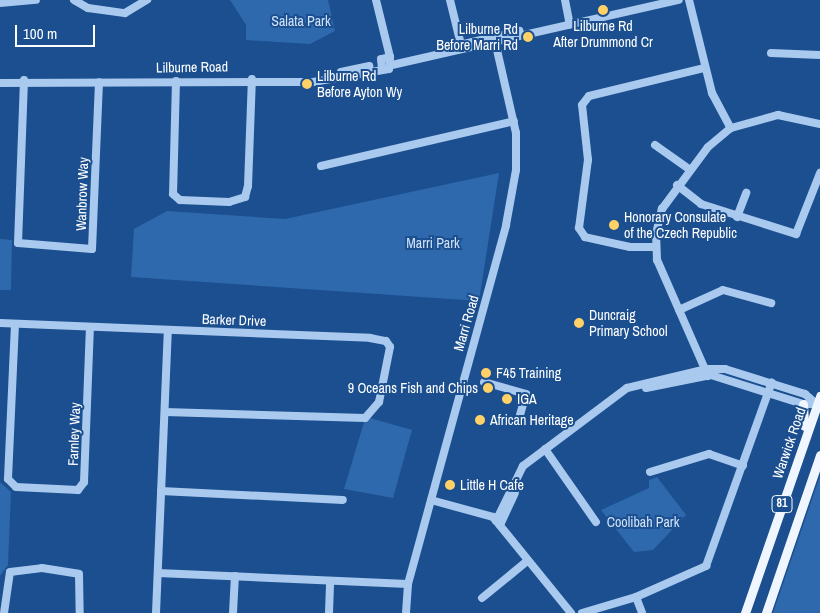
<!DOCTYPE html>
<style>
body{margin:0}
#map{position:relative;width:820px;height:613px;overflow:hidden;background:#1b4f8f;font-family:"Archivo Narrow",sans-serif}
div>[style]{position:absolute}
.green>*{inset:0;background:#2e69ad}
.minor>*{height:8px;margin:-4px;padding:0 4px;transform-origin:4px;border-radius:4px;background:#a9c9ee}
.major>*{height:9px;margin:-4.5px;padding:0 4.5px;transform-origin:4.5px;border-radius:4.5px;background:#f0f6ff}
.dots>*{width:14px;height:14px;translate:-50% -50%;box-sizing:border-box;border:2px solid #1b4f8f;border-radius:50%}
span{translate:-50% -50%;white-space:nowrap;text-align:center;line-height:1.15;-webkit-text-stroke:4px #1b4f8f;paint-order:stroke}
.shield-label span{padding:1px 4px;background:#1b4f8f;border:1px solid;border-radius:4px;-webkit-text-stroke-width:0}
.shield-label{font-size:12px;color:#fff;font-weight:700}
.park-label{font-size:14px;color:#cfe3fa}
.poi-label{font-size:14px;color:#fff}
.right{translate:-100% -50%;text-align:right}
.left{translate:0 -50%;text-align:left}
.street-label{font-size:14px;color:#fff}
.scale{position:absolute;left:15px;top:25px;width:80px;height:22px;box-sizing:border-box;border:2px solid #fff;border-top:0;padding-left:6px;font-size:15px;line-height:18px;white-space:nowrap;color:#fff;-webkit-text-stroke:4px #1b4f8f;paint-order:stroke}
</style>
<div id="map">
<div class="green">
<div style="clip-path:polygon(230px 0,328px 0,335px 31px,310px 44px,246px 40px,246px 25px)"></div>
<div style="clip-path:polygon(499px 173px,479px 301px,131px 277px,134px 229px,167px 211px,285px 219px)"></div>
<div style="clip-path:polygon(0 239px,12px 240px,11px 290px,0 290px)"></div>
<div style="clip-path:polygon(370px 418px,412px 430px,393px 498px,344px 489px,364px 422px)"></div>
<div style="clip-path:polygon(820px 476px,820px 613px,773px 613px)"></div>
<div style="clip-path:polygon(657px 477px,686px 515px,653px 550px,634px 552px,601px 510px,649px 488px,649px 480px)"></div>
<div style="clip-path:polygon(0 482px,11px 492px,8px 565px,0 576px)"></div>
</div>
<div class="minor">
<div style="left:74px;top:0;width:16px;rotate:30deg"></div>
<div style="left:88px;top:8px;width:37px;rotate:8deg"></div>
<div style="left:125px;top:13px;width:26px;rotate:-31deg"></div>
<div style="left:376px;top:0;width:59px;rotate:76.2deg"></div>
<div style="left:450px;top:0;width:50px;rotate:76.2deg"></div>
<div style="left:565px;top:0;width:25px;rotate:79deg"></div>
<div style="left:689px;top:0;width:96px;rotate:76.1deg"></div>
<div style="left:712px;top:93px;width:40px;rotate:62deg"></div>
<div style="left:0;top:3px;width:36px;rotate:-5deg"></div>
<div style="left:464px;top:44px;width:57px;rotate:-13.3deg"></div>
<div style="left:771px;top:53px;width:49px;rotate:2.3deg"></div>
<div style="left:392px;top:65px;width:294px;rotate:-12.8deg"></div>
<div style="left:341px;top:72px;width:29px;rotate:-12deg"></div>
<div style="left:24px;top:80px;width:163px;rotate:92.1deg"></div>
<div style="left:18px;top:243px;width:74px;rotate:4.6deg"></div>
<div style="left:92px;top:249px;width:167px;rotate:-87.6deg"></div>
<div style="left:176px;top:81px;width:113px;rotate:91.5deg"></div>
<div style="left:173px;top:194px;width:9px;rotate:41deg"></div>
<div style="left:180px;top:200px;width:49px;rotate:2.3deg"></div>
<div style="left:229px;top:202px;width:17px;rotate:-17deg"></div>
<div style="left:245px;top:197px;width:11px;rotate:-75deg"></div>
<div style="left:248px;top:186px;width:107px;rotate:-87.9deg"></div>
<div style="left:0;top:83px;width:313px;rotate:-0.2deg"></div>
<div style="left:313px;top:82px;width:77px;rotate:-9.7deg"></div>
<div style="left:389px;top:69px;width:12px;rotate:-85deg"></div>
<div style="left:390px;top:57px;width:9px;rotate:167deg"></div>
<div style="left:381px;top:59px;width:9px;rotate:84deg"></div>
<div style="left:655px;top:145px;width:42px;rotate:35.2deg"></div>
<div style="left:321px;top:166px;width:198px;rotate:-13.1deg"></div>
<div style="left:677px;top:185px;width:31px;rotate:38deg"></div>
<div style="left:701px;top:204px;width:100px;rotate:17.5deg"></div>
<div style="left:796px;top:234px;width:66px;rotate:-68.5deg"></div>
<div style="left:737px;top:217px;width:26px;rotate:-69deg"></div>
<div style="left:655px;top:247px;width:25px;rotate:180deg"></div>
<div style="left:630px;top:247px;width:46px;rotate:-167.5deg"></div>
<div style="left:585px;top:237px;width:11px;rotate:-124deg"></div>
<div style="left:579px;top:228px;width:69px;rotate:-82.5deg"></div>
<div style="left:588px;top:160px;width:55px;rotate:-96.2deg"></div>
<div style="left:582px;top:105px;width:11px;rotate:-52deg"></div>
<div style="left:589px;top:96px;width:118px;rotate:-13.7deg"></div>
<div style="left:679px;top:310px;width:48px;rotate:-24.4deg"></div>
<div style="left:723px;top:290px;width:50px;rotate:15.2deg"></div>
<div style="left:0;top:323px;width:370px;rotate:2.3deg"></div>
<div style="left:370px;top:338px;width:16px;rotate:11deg"></div>
<div style="left:386px;top:341px;width:7px;rotate:56deg"></div>
<div style="left:390px;top:347px;width:56px;rotate:101.3deg"></div>
<div style="left:379px;top:402px;width:21px;rotate:131deg"></div>
<div style="left:365px;top:418px;width:200px;rotate:-178.3deg"></div>
<div style="left:15px;top:324px;width:155px;rotate:92.6deg"></div>
<div style="left:8px;top:479px;width:11px;rotate:45deg"></div>
<div style="left:16px;top:487px;width:62px;rotate:2.8deg"></div>
<div style="left:78px;top:490px;width:10px;rotate:-53deg"></div>
<div style="left:84px;top:482px;width:155px;rotate:-87.8deg"></div>
<div style="left:708px;top:376px;width:127px;rotate:-113.7deg"></div>
<div style="left:657px;top:260px;width:26px;rotate:-92deg"></div>
<div style="left:656px;top:234px;width:26px;rotate:-77deg"></div>
<div style="left:662px;top:209px;width:77px;rotate:-53.4deg"></div>
<div style="left:708px;top:147px;width:30px;rotate:-40deg"></div>
<div style="left:731px;top:128px;width:49px;rotate:-15.5deg"></div>
<div style="left:778px;top:115px;width:43px;rotate:12.1deg"></div>
<div style="left:484px;top:382px;width:44px;rotate:15.9deg"></div>
<div style="left:526px;top:394px;width:22px;rotate:106deg"></div>
<div style="left:646px;top:388px;width:66px;rotate:-11.3deg"></div>
<div style="left:711px;top:375px;width:96px;rotate:17.5deg"></div>
<div style="left:803px;top:404px;width:17px"></div>
<div style="left:545px;top:449px;width:89px;rotate:55.1deg"></div>
<div style="left:650px;top:472px;width:62px;rotate:-17deg"></div>
<div style="left:709px;top:454px;width:36px;rotate:19deg"></div>
<div style="left:161px;top:491px;width:182px;rotate:2.8deg"></div>
<div style="left:431px;top:500px;width:64px;rotate:15.3deg"></div>
<div style="left:493px;top:517px;width:124px;rotate:50.9deg"></div>
<div style="left:496px;top:521px;width:61px;rotate:-63.9deg"></div>
<div style="left:523px;top:466px;width:130px;rotate:-36.9deg"></div>
<div style="left:627px;top:388px;width:81px;rotate:-13.5deg"></div>
<div style="left:706px;top:369px;width:19px"></div>
<div style="left:725px;top:369px;width:84px;rotate:17.4deg"></div>
<div style="left:805px;top:394px;width:18px;rotate:41deg"></div>
<div style="left:500px;top:525px;width:35px;rotate:-65deg"></div>
<div style="left:158px;top:573px;width:250px;rotate:2.5deg"></div>
<div style="left:636px;top:597px;width:17px;rotate:69deg"></div>
<div style="left:482px;top:598px;width:57px;rotate:-39.3deg"></div>
<div style="left:4px;top:613px;width:41px;rotate:-81.7deg"></div>
<div style="left:10px;top:572px;width:32px;rotate:-7deg"></div>
<div style="left:42px;top:568px;width:37px;rotate:9deg"></div>
<div style="left:79px;top:574px;width:39px;rotate:89deg"></div>
<div style="left:156px;top:613px;width:283px;rotate:-87.6deg"></div>
<div style="left:233px;top:613px;width:37px;rotate:-87deg"></div>
<div style="left:329px;top:613px;width:32px;rotate:-88deg"></div>
<div style="left:406px;top:613px;width:29px;rotate:-86deg"></div>
<div style="left:408px;top:584px;width:372px;rotate:-74.7deg"></div>
<div style="left:506px;top:225px;width:56px;rotate:-79.7deg"></div>
<div style="left:516px;top:170px;width:37px;rotate:-90deg"></div>
<div style="left:516px;top:133px;width:98px;rotate:-102.9deg"></div>
<div style="left:582px;top:613px;width:56px;rotate:-16.5deg"></div>
<div style="left:636px;top:597px;width:77px;rotate:-23.9deg"></div>
<div style="left:706px;top:566px;width:195px;rotate:-70.3deg"></div>
</div>
<div class="major">
<div style="left:803px;top:404px;width:22px;rotate:87deg"></div>
<div style="left:745px;top:613px;width:230px;rotate:-70.9deg"></div>
<div style="left:766px;top:613px;width:167px;rotate:-71.1deg"></div>
</div>
<div class="dots">
<div style="left:603px;top:10px;background:#ffd166"></div>
<div style="left:528px;top:37px;background:#ffd166"></div>
<div style="left:307px;top:84px;background:#ffd166"></div>
<div style="left:614px;top:225px;background:#ffd166"></div>
<div style="left:579px;top:323px;background:#ffd166"></div>
<div style="left:486px;top:373px;background:#ffd166"></div>
<div style="left:488px;top:388px;background:#ffd166"></div>
<div style="left:507px;top:399px;background:#ffd166"></div>
<div style="left:480px;top:420px;background:#ffd166"></div>
<div style="left:450px;top:485px;background:#ffd166"></div>
</div>
<div class="shield-label">
<span style="left:782px;top:504px">81</span>
</div>
<div class="park-label">
<span style="left:301px;top:21px">Salata Park</span>
<span style="left:433px;top:243px">Marri Park</span>
<span style="left:643px;top:522px">Coolibah Park</span>
</div>
<div class="poi-label">
<span style="left:603px;top:34px">Lilburne Rd<br>After Drummond Cr</span>
<span class="right" style="left:518px;top:37px">Lilburne Rd<br>Before Marri Rd</span>
<span class="left" style="left:317px;top:84px">Lilburne Rd<br>Before Ayton Wy</span>
<span class="left" style="left:624px;top:225px">Honorary Consulate<br>of the Czech Republic</span>
<span class="left" style="left:589px;top:323px">Duncraig<br>Primary School</span>
<span class="left" style="left:496px;top:373px">F45 Training</span>
<span class="right" style="left:478px;top:388px">9 Oceans Fish and Chips</span>
<span class="left" style="left:517px;top:399px">IGA</span>
<span class="left" style="left:490px;top:420px">African Heritage</span>
<span class="left" style="left:460px;top:485px">Little H Cafe</span>
</div>
<div class="street-label">
<span style="left:192px;top:67px;rotate:-1deg">Lilburne Road</span>
<span style="left:82px;top:194px;rotate:-88deg">Wanbrow Way</span>
<span style="left:234px;top:320px;rotate:2deg">Barker Drive</span>
<span style="left:466px;top:323px;rotate:-74deg">Marri Road</span>
<span style="left:74px;top:434px;rotate:-88deg">Farnley Way</span>
<span style="left:789px;top:443px;rotate:-71deg">Warwick Road</span>
</div>
<div class="scale">100 m</div>
</div>
